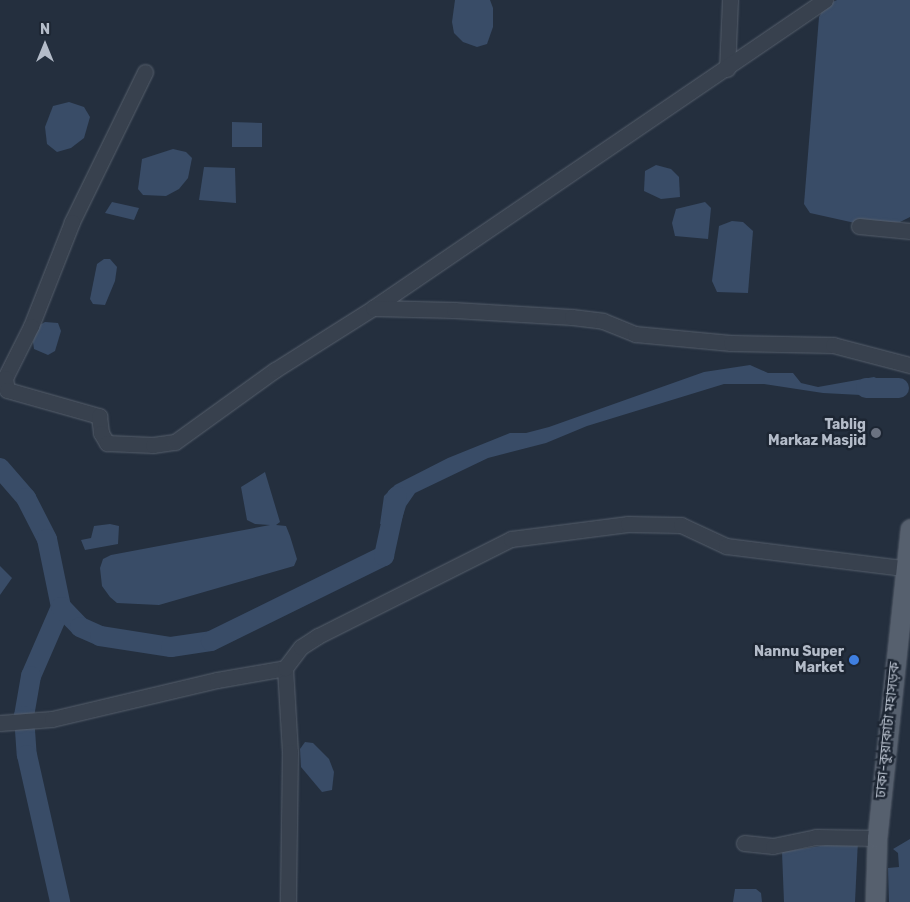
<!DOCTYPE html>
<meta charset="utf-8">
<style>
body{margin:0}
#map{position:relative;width:910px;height:902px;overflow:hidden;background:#242f3e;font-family:Rubik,"Noto Sans Bengali",sans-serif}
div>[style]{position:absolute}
.water>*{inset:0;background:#394c67}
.river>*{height:20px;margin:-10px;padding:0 10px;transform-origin:10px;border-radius:10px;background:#394c67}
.roads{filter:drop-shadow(0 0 1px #565f6c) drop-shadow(0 0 1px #565f6c)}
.minor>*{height:15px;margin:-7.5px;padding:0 7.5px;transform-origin:7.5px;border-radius:7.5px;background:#38414e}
.major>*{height:19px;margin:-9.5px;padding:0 9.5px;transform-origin:9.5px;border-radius:9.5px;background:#56606e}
.dots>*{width:14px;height:14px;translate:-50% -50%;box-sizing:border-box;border:2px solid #1d2633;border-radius:50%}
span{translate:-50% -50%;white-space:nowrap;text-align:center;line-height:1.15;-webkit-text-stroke:5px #1d2633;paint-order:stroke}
.poi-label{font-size:14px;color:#b4bcc9;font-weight:700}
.right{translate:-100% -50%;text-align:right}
.street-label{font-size:14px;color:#b4bcc9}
.north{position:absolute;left:20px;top:20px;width:50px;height:50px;-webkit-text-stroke:4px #1d2633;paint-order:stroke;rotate:0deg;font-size:14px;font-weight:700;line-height:20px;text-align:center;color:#b4bcc9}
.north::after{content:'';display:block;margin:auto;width:18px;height:22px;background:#b4bcc9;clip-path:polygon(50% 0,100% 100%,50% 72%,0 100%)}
</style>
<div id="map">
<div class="water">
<div style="clip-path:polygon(455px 0,490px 0,493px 8px,493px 27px,487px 44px,477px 47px,463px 42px,454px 33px,452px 22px)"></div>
<div style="clip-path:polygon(837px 0,910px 0,910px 217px,900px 222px,855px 223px,810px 213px,804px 204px,819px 17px,826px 5px)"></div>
<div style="clip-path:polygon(69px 102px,84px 107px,90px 117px,84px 138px,71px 148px,57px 152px,47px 144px,45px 127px,53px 106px)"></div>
<div style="clip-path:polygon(232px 122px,262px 123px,262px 147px,232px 147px)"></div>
<div style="clip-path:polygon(173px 149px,186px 152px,192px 158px,188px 178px,179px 189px,166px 196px,143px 195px,138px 189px,142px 159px)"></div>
<div style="clip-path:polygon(656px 165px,671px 169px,679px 177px,680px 197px,661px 199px,644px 191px,645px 171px)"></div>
<div style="clip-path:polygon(204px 167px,235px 168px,236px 203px,199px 200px)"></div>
<div style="clip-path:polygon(112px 202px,139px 208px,134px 220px,105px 213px)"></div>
<div style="clip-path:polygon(705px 202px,711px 208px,708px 239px,675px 236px,672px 223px,676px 209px)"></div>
<div style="clip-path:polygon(732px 221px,743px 222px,753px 231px,748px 293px,717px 292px,712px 281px,719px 226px)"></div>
<div style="clip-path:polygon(104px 259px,110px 259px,117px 267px,115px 281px,105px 305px,93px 304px,90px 299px,97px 264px)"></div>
<div style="clip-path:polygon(45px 322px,58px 323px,61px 331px,55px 351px,48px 355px,34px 349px,33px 342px,38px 326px)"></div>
<div style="clip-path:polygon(750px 365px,768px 373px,793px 373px,801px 383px,818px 387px,874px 377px,893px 386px,893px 391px,861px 395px,823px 393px,764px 384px,724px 384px,587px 426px,546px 443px,488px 458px,415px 493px,406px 506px,401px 522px,380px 524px,384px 496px,395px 485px,448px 458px,510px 433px,526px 433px,549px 427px,704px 372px)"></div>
<div style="clip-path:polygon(265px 472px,280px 522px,276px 525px,286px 526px,290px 536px,297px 559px,294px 566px,159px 605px,117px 603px,110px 597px,102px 586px,100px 568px,103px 559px,111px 555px,270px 525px,255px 524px,247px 520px,241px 487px)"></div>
<div style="clip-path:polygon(110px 524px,119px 526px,118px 544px,85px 550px,81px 540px,91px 538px,94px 526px)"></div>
<div style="clip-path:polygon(0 566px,12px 578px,0 595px)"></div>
<div style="clip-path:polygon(305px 742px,313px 743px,329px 759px,334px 772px,332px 790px,322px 792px,301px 767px,300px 749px)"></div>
<div style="clip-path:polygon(910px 839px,910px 902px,889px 902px,888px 868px,899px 867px,898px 853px,893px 849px)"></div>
<div style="clip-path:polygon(858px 840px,855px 902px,784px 902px,782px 852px)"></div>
<div style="clip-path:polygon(735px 889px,756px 889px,761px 893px,762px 902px,733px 902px)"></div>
</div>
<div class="river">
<div style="left:866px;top:388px;width:33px"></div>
<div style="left:0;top:468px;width:40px;rotate:49deg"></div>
<div style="left:26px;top:498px;width:46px;rotate:62.9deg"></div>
<div style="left:47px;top:539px;width:69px;rotate:78.4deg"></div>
<div style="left:61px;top:607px;width:75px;rotate:113.5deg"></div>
<div style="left:31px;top:676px;width:41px;rotate:99.9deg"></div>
<div style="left:24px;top:716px;width:39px;rotate:86deg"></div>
<div style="left:27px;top:755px;width:151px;rotate:77.3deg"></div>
<div style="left:61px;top:607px;width:28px;rotate:46deg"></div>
<div style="left:80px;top:627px;width:22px;rotate:24deg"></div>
<div style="left:100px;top:636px;width:72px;rotate:8.8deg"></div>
<div style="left:171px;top:647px;width:40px;rotate:-8.5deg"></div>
<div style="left:211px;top:641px;width:193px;rotate:-26.2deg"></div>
<div style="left:384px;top:556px;width:61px;rotate:-77.8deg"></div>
</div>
<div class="roads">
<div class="minor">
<div style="left:727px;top:69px;width:69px;rotate:-87.5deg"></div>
<div style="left:145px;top:72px;width:167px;rotate:116deg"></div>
<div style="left:72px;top:222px;width:112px;rotate:111.5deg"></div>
<div style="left:31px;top:326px;width:58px;rotate:116.6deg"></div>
<div style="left:5px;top:378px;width:12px;rotate:81deg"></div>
<div style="left:7px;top:390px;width:96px;rotate:15.8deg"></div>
<div style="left:99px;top:416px;width:17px;rotate:83deg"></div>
<div style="left:101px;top:433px;width:12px;rotate:59deg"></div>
<div style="left:107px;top:443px;width:46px;rotate:2.5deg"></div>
<div style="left:153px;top:445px;width:22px;rotate:-8deg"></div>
<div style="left:175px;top:442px;width:123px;rotate:-35.8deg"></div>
<div style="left:275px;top:370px;width:116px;rotate:-32.3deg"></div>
<div style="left:373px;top:308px;width:547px;rotate:-34.27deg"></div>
<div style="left:859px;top:226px;width:51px;rotate:5.6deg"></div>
<div style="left:373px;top:308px;width:81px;rotate:1.4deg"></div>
<div style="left:454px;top:310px;width:118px;rotate:3.4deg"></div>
<div style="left:572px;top:317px;width:31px;rotate:7deg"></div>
<div style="left:603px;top:321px;width:35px;rotate:22deg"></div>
<div style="left:635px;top:334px;width:96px;rotate:5.4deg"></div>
<div style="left:731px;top:343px;width:102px;rotate:1.1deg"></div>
<div style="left:833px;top:345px;width:80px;rotate:14.6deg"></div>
<div style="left:285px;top:668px;width:84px;rotate:86.6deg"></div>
<div style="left:290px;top:752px;width:150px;rotate:90.8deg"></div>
<div style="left:0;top:723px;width:52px;rotate:-4.4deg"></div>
<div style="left:52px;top:719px;width:170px;rotate:-13.3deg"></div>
<div style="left:217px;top:680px;width:69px;rotate:-10deg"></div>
<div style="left:285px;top:668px;width:26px;rotate:-53deg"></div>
<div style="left:301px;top:647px;width:20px;rotate:-33deg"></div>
<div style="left:318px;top:636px;width:216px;rotate:-26.7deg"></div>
<div style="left:511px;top:539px;width:118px;rotate:-7.3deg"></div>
<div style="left:628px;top:524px;width:53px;rotate:1.1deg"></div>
<div style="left:681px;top:525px;width:50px;rotate:25deg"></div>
<div style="left:726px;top:546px;width:185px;rotate:7.1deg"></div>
<div style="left:744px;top:843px;width:29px;rotate:6deg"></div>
<div style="left:773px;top:846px;width:44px;rotate:-11.8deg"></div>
<div style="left:816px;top:837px;width:61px;rotate:0.9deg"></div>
</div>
<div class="major">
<div style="left:875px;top:902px;width:64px;rotate:-88.2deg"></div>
<div style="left:877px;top:838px;width:311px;rotate:-83.9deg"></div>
</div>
</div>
<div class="dots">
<div style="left:876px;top:433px;background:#6b7280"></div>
<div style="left:854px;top:660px;background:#3f7fe0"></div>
</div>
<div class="poi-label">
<span class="right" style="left:866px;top:433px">Tablig<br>Markaz Masjid</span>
<span class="right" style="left:844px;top:660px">Nannu Super<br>Market</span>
</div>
<div class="street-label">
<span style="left:888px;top:730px;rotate:-84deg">ঢাকা-কুয়াকাটা মহাসড়ক</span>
</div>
<div class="north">N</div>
</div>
